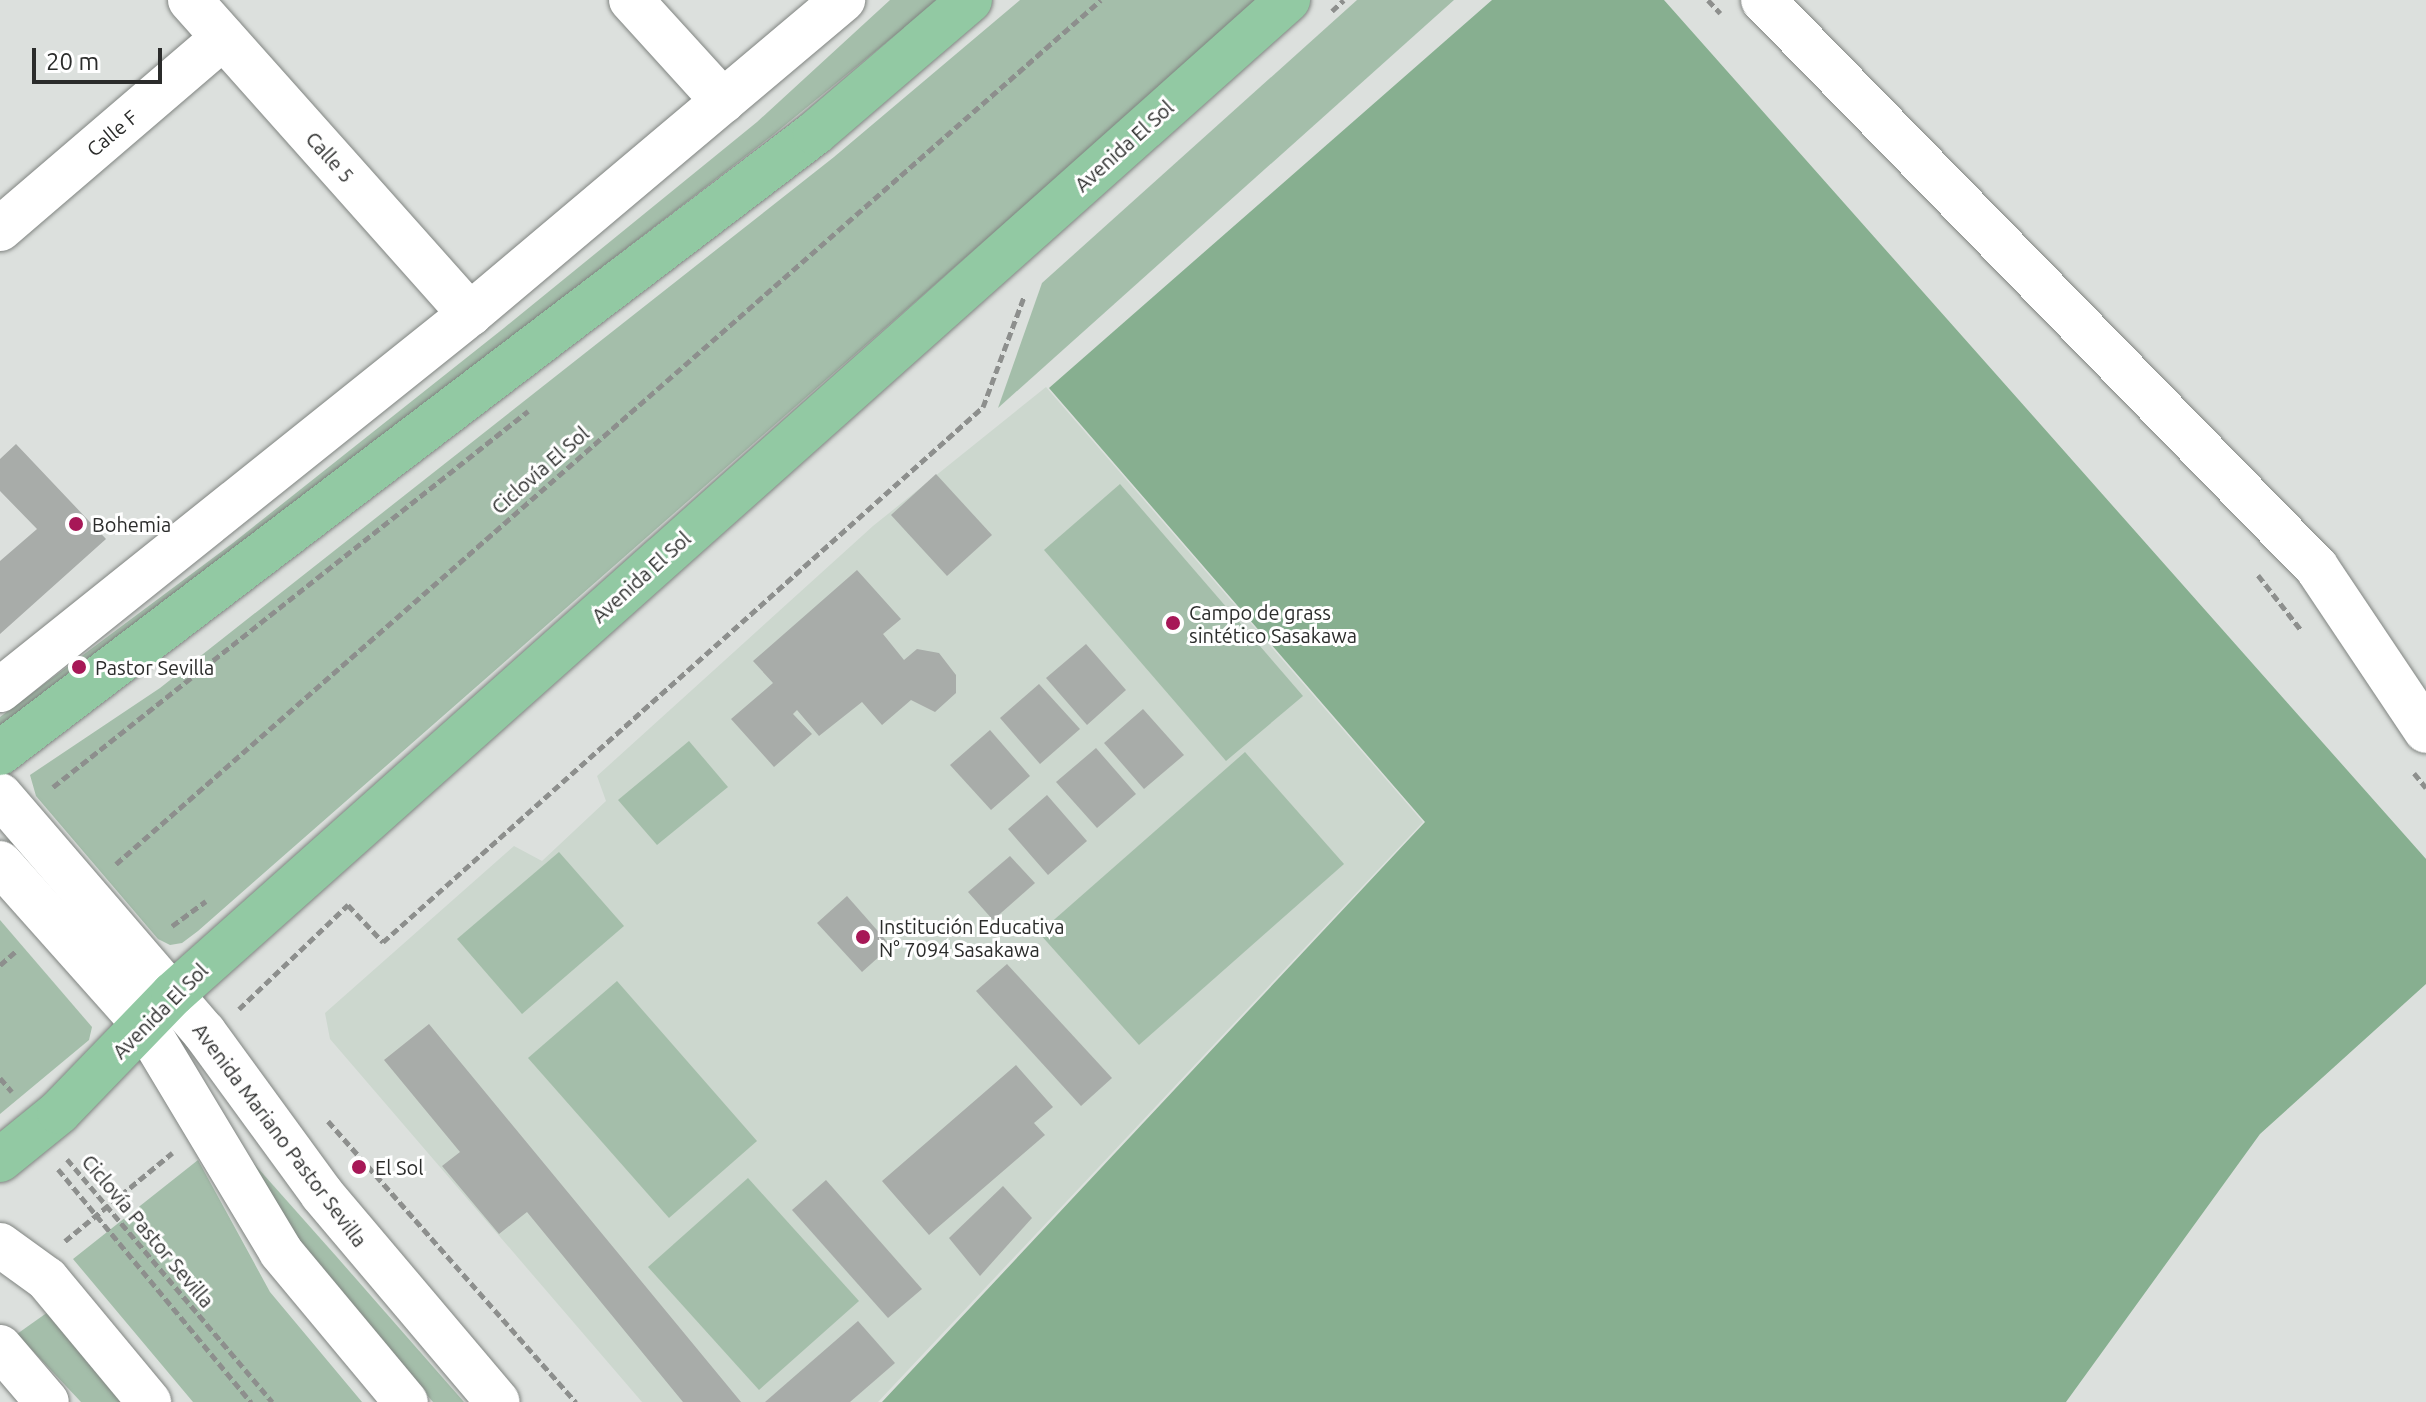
<!DOCTYPE html>
<meta charset="utf-8">
<style>
body{margin:0}
#map{position:relative;width:2426px;height:1402px;overflow:hidden;background:#dce0dd;font-family:Ubuntu,sans-serif}
div>[style]{position:absolute}
.built>*{inset:0;background:#ccd7ce}
.green>*{inset:0;background:#a4beaa}
.forest>*{inset:0;background:#87af90}
.building>*{inset:0;background:#a8aca9}
.path>*{height:5px;margin-top:-2.5px;transform-origin:0;background:repeating-linear-gradient(90deg,#8d8f8d 0 8px,transparent 0 12px)}
.roads{filter:drop-shadow(0 0 2px #808481) drop-shadow(0 0 2px #808481)}
.minor>*{height:44px;margin:-22px;padding:0 22px;transform-origin:22px;border-radius:22px;background:#fff}
.secondary>*{height:44px;margin:-22px;padding:0 22px;transform-origin:22px;border-radius:22px;background:#fff}
.primary>*{height:44px;margin:-22px;padding:0 22px;transform-origin:22px;border-radius:22px;background:#92c9a3}
.dots>*{width:22px;height:22px;translate:-50% -50%;box-sizing:border-box;border:4px solid #fff;border-radius:50%}
span{translate:-50% -50%;white-space:nowrap;text-align:center;line-height:1.15;-webkit-text-stroke:6px #fff;paint-order:stroke}
.street-label{font-size:20px;color:#2b2c2b}
.poi-label{font-size:20px;color:#2b2c2b}
.left{translate:0 -50%;text-align:left}
.scale{position:absolute;left:32px;top:48px;width:130px;height:36px;box-sizing:border-box;border:4px solid #2b2c2b;border-top:0;padding-left:10px;font-size:24px;line-height:28px;white-space:nowrap;color:#2b2c2b;-webkit-text-stroke:6px #fff;paint-order:stroke}
</style>
<div id="map">
<div class="built">
<div style="clip-path:polygon(1046px 387px,1423px 822px,878px 1402px,642px 1402px,330px 1039px,325px 1013px,514px 846px,542px 861px,606px 801px,597px 776px,873px 526px)"></div>
</div>
<div class="green">
<div style="clip-path:polygon(890px 0,938px 0,773px 135px,0 733px,0 717px,233px 543px,504px 328px,757px 122px)"></div>
<div style="clip-path:polygon(1020px 0,1259px 0,198px 931px,182px 943px,170px 945px,158px 939px,36px 796px,30px 775px,160px 688px,834px 157px)"></div>
<div style="clip-path:polygon(1357px 0,1454px 0,998px 408px,1042px 283px)"></div>
<div style="clip-path:polygon(1120px 484px,1303px 696px,1226px 761px,1044px 550px)"></div>
<div style="clip-path:polygon(689px 741px,728px 787px,657px 845px,618px 800px)"></div>
<div style="clip-path:polygon(1245px 752px,1344px 864px,1139px 1045px,1039px 933px)"></div>
<div style="clip-path:polygon(559px 852px,624px 926px,522px 1014px,457px 939px)"></div>
<div style="clip-path:polygon(0 920px,92px 1027px,89px 1040px,0 1114px)"></div>
<div style="clip-path:polygon(617px 981px,757px 1141px,669px 1218px,528px 1058px)"></div>
<div style="clip-path:polygon(241px 1149px,336px 1256px,464px 1402px,433px 1402px,281px 1228px)"></div>
<div style="clip-path:polygon(198px 1160px,270px 1292px,362px 1402px,193px 1402px,73px 1259px)"></div>
<div style="clip-path:polygon(748px 1178px,859px 1301px,759px 1390px,648px 1267px)"></div>
<div style="clip-path:polygon(48px 1312px,128px 1402px,81px 1402px,17px 1334px)"></div>
</div>
<div class="forest">
<div style="clip-path:polygon(1492px 0,1664px 0,2426px 859px,2426px 984px,2260px 1134px,2066px 1402px,882px 1402px,1425px 822px,1049px 388px)"></div>
</div>
<div class="building">
<div style="clip-path:polygon(16px 444px,106px 539px,0 634px,0 561px,37px 529px,0 491px,0 459px)"></div>
<div style="clip-path:polygon(936px 474px,992px 535px,947px 576px,891px 515px)"></div>
<div style="clip-path:polygon(857px 570px,901px 619px,883px 634px,904px 660px,917px 649px,939px 653px,956px 675px,956px 693px,935px 712px,911px 700px,882px 725px,862px 702px,819px 736px,797px 710px,793px 714px,812px 734px,774px 767px,731px 719px,773px 683px,753px 661px)"></div>
<div style="clip-path:polygon(1086px 644px,1126px 690px,1087px 725px,1046px 678px)"></div>
<div style="clip-path:polygon(1039px 684px,1080px 729px,1040px 764px,1000px 718px)"></div>
<div style="clip-path:polygon(1143px 709px,1184px 755px,1144px 789px,1104px 743px)"></div>
<div style="clip-path:polygon(990px 730px,1030px 776px,991px 810px,950px 765px)"></div>
<div style="clip-path:polygon(1096px 748px,1136px 794px,1097px 828px,1056px 782px)"></div>
<div style="clip-path:polygon(1047px 795px,1087px 841px,1048px 875px,1008px 829px)"></div>
<div style="clip-path:polygon(1010px 856px,1035px 883px,993px 920px,968px 892px)"></div>
<div style="clip-path:polygon(847px 896px,891px 946px,862px 972px,817px 923px)"></div>
<div style="clip-path:polygon(1007px 964px,1112px 1078px,1081px 1106px,976px 991px)"></div>
<div style="clip-path:polygon(429px 1024px,741px 1402px,683px 1402px,527px 1212px,499px 1234px,442px 1166px,460px 1152px,384px 1060px)"></div>
<div style="clip-path:polygon(1016px 1065px,1053px 1107px,1034px 1123px,1045px 1135px,929px 1235px,882px 1181px)"></div>
<div style="clip-path:polygon(826px 1180px,922px 1289px,888px 1318px,792px 1210px)"></div>
<div style="clip-path:polygon(1003px 1186px,1032px 1218px,980px 1276px,949px 1238px)"></div>
<div style="clip-path:polygon(858px 1321px,895px 1363px,850px 1402px,765px 1402px)"></div>
</div>
<div class="path">
<div style="left:1708px;top:0;width:18px;rotate:47deg"></div>
<div style="left:1332px;top:11px;width:16px;rotate:-43deg"></div>
<div style="left:2258px;top:575px;width:70px;rotate:52deg"></div>
<div style="left:2414px;top:773px;width:19px;rotate:51deg"></div>
<div style="left:53px;top:787px;width:606px;rotate:-38.36deg"></div>
<div style="left:116px;top:864px;width:1310px;rotate:-41.26deg"></div>
<div style="left:172px;top:926px;width:42px;rotate:-36.3deg"></div>
<div style="left:0;top:965px;width:23px;rotate:-41deg"></div>
<div style="left:239px;top:1009px;width:151px;rotate:-43.7deg"></div>
<div style="left:348px;top:905px;width:51px;rotate:46.6deg"></div>
<div style="left:383px;top:942px;width:804px;rotate:-41.72deg"></div>
<div style="left:983px;top:407px;width:117px;rotate:-69.6deg"></div>
<div style="left:0;top:1078px;width:18px;rotate:49deg"></div>
<div style="left:328px;top:1121px;width:375px;rotate:48.6deg"></div>
<div style="left:67px;top:1159px;width:318px;rotate:49.8deg"></div>
<div style="left:58px;top:1169px;width:303px;rotate:50.4deg"></div>
<div style="left:65px;top:1241px;width:139px;rotate:-39.4deg"></div>
</div>
<div class="roads">
<div class="minor">
<div style="left:190px;top:0;width:421px;rotate:48.3deg"></div>
<div style="left:631px;top:0;width:137px;rotate:47.7deg"></div>
<div style="left:1763px;top:0;width:793px;rotate:45.71deg"></div>
<div style="left:2317px;top:568px;width:196px;rotate:56.2deg"></div>
<div style="left:0;top:229px;width:294px;rotate:-40.6deg"></div>
<div style="left:0;top:690px;width:602px;rotate:-38.66deg"></div>
<div style="left:470px;top:314px;width:488px;rotate:-40.1deg"></div>
<div style="left:0;top:795px;width:313px;rotate:49.3deg"></div>
<div style="left:204px;top:1032px;width:200px;rotate:53.9deg"></div>
<div style="left:322px;top:1194px;width:272px;rotate:49.8deg"></div>
<div style="left:0;top:1347px;width:72px;rotate:49.5deg"></div>
</div>
<div class="secondary">
<div style="left:0;top:863px;width:220px;rotate:48.3deg"></div>
<div style="left:146px;top:1027px;width:262px;rotate:59deg"></div>
<div style="left:281px;top:1252px;width:195px;rotate:50.2deg"></div>
<div style="left:0;top:1245px;width:58px;rotate:35.9deg"></div>
<div style="left:47px;top:1279px;width:160px;rotate:50.3deg"></div>
</div>
<div class="primary">
<div style="left:0;top:753px;width:1024px;rotate:-37.26deg"></div>
<div style="left:815px;top:133px;width:204px;rotate:-40.6deg"></div>
<div style="left:0;top:1160px;width:76px;rotate:-39.1deg"></div>
<div style="left:59px;top:1112px;width:164px;rotate:-46deg"></div>
<div style="left:173px;top:994px;width:1494px;rotate:-41.72deg"></div>
</div>
</div>
<div class="dots">
<div style="left:76px;top:524px;background:#a71857"></div>
<div style="left:1173px;top:623px;background:#a71857"></div>
<div style="left:79px;top:667px;background:#a71857"></div>
<div style="left:863px;top:937px;background:#a71857"></div>
<div style="left:359px;top:1167px;background:#a71857"></div>
</div>
<div class="street-label">
<span style="left:112px;top:133px;rotate:-40deg">Calle F</span>
<span style="left:1124px;top:146px;rotate:-42deg">Avenida El Sol</span>
<span style="left:330px;top:157px;rotate:48deg">Calle 5</span>
<span style="left:540px;top:470px;rotate:-41deg">Ciclovía El Sol</span>
<span style="left:641px;top:577px;rotate:-42deg">Avenida El Sol</span>
<span style="left:160px;top:1011px;rotate:-45deg">Avenida El Sol</span>
<span style="left:280px;top:1135px;rotate:53deg">Avenida Mariano Pastor Sevilla</span>
<span style="left:148px;top:1231px;rotate:50deg">Ciclovía Pastor Sevilla</span>
</div>
<div class="poi-label">
<span class="left" style="left:92px;top:524px">Bohemia</span>
<span class="left" style="left:1189px;top:624px">Campo de grass<br>sintético Sasakawa</span>
<span class="left" style="left:95px;top:667px">Pastor Sevilla</span>
<span class="left" style="left:879px;top:938px">Institución Educativa<br>N° 7094 Sasakawa</span>
<span class="left" style="left:375px;top:1167px">El Sol</span>
</div>
<div class="scale">20 m</div>
</div>
